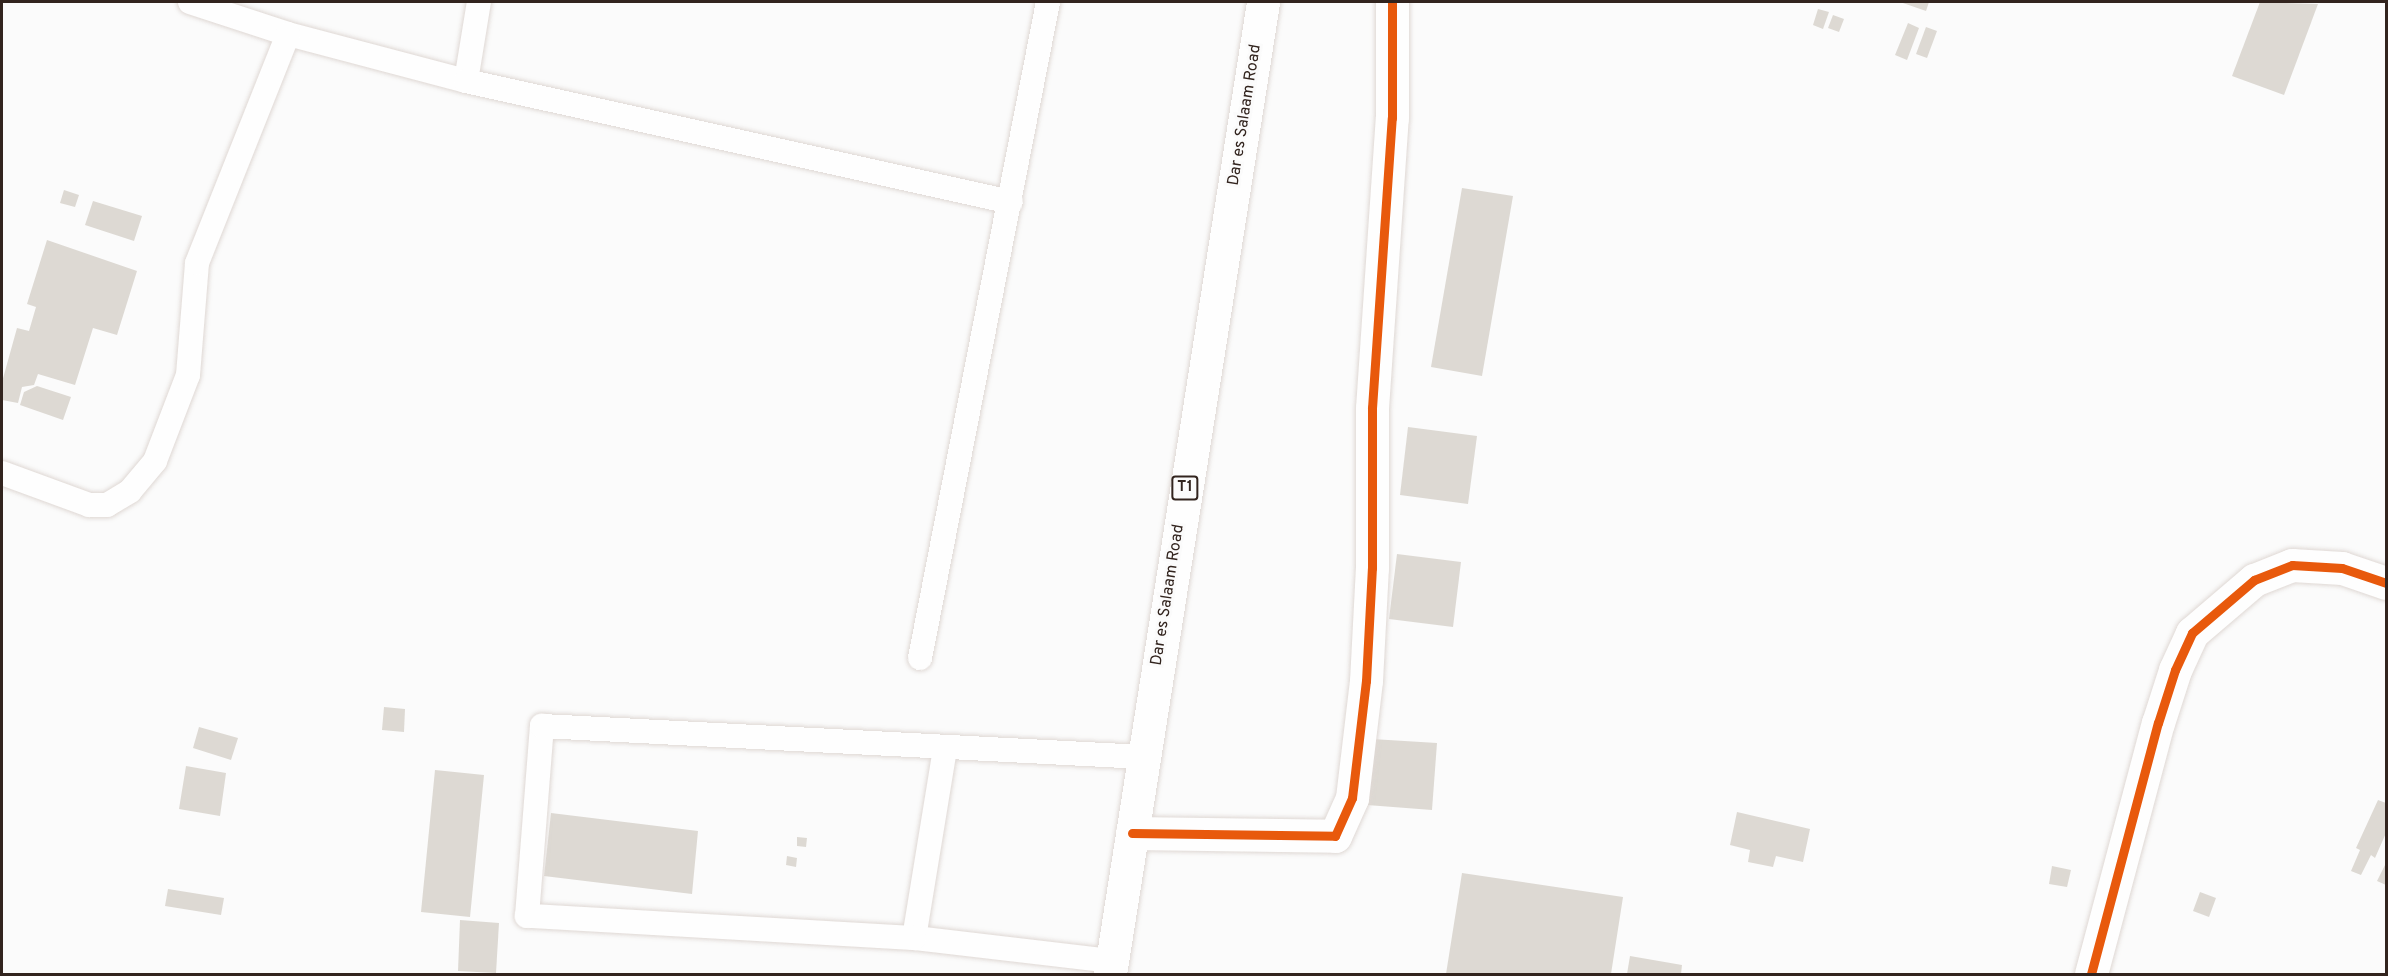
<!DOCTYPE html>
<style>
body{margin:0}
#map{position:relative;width:2388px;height:976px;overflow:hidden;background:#fbfbfb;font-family:Overpass,sans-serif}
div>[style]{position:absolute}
.building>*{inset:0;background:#ddd9d3}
.roads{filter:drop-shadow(0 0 2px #dfd8d4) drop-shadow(0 0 2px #dfd8d4)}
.service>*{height:24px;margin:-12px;padding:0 12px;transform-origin:12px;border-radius:12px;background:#fefefe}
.minor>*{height:33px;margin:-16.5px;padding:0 16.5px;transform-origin:16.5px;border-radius:16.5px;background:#fefefe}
.trunk>*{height:33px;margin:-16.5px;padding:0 16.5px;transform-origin:16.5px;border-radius:16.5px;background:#fefefe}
.cycleway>*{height:9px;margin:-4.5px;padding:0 4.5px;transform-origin:4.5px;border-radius:4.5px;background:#e8590c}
span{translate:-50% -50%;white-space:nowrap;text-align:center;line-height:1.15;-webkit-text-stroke:6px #fbfbfb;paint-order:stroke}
.shield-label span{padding:2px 4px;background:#fbfbfb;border:2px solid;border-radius:4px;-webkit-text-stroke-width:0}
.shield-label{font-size:15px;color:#32241e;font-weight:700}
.street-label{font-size:16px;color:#32241e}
.frame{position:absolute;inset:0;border:3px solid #32241e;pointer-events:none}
</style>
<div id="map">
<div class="building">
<div style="clip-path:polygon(1900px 2px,1929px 2px,1926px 11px)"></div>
<div style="clip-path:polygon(2260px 2px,2318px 4px,2284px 95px,2232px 76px)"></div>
<div style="clip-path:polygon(1818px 9px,1829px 12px,1823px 29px,1813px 25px)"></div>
<div style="clip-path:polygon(1833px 15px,1844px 19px,1839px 32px,1828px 28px)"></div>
<div style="clip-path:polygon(1908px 23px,1919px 28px,1907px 60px,1895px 55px)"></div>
<div style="clip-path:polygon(1926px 27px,1937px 31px,1927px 58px,1916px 54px)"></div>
<div style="clip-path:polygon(1462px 188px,1513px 196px,1482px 376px,1431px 367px)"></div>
<div style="clip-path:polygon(64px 190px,79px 195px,75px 207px,60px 203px)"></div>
<div style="clip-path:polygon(93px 201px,142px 216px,134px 241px,85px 225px)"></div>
<div style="clip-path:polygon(47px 240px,137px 271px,117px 335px,93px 328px,75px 385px,38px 374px,34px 385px,22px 387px,18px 403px,2px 400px,2px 382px,17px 328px,29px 331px,36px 307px,27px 304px)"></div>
<div style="clip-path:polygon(37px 386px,71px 397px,63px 420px,20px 405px,24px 392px)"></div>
<div style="clip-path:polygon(1408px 427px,1477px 436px,1468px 504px,1400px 495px)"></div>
<div style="clip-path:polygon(1397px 554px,1461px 562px,1453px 627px,1389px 619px)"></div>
<div style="clip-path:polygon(384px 707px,405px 709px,404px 732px,382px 730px)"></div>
<div style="clip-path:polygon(199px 727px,238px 738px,231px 760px,193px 748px)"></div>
<div style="clip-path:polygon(1372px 739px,1437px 743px,1432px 810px,1367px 805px)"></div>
<div style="clip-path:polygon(186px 766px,226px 773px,220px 816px,179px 809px)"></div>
<div style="clip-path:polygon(435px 770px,484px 775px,470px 917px,421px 912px)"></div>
<div style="clip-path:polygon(2378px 800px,2386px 803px,2386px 833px,2375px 858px,2371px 855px,2361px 875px,2351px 871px,2360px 850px,2356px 848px)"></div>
<div style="clip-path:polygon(1737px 812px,1810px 829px,1803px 862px,1776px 856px,1773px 867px,1748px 862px,1750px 850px,1730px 845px)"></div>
<div style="clip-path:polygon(551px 813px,698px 831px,692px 894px,544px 876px)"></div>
<div style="clip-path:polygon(797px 837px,807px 838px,806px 847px,797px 846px)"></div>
<div style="clip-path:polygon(787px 856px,797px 858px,796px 867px,786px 865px)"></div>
<div style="clip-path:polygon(2386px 863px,2386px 885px,2377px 881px)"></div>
<div style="clip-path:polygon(2052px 866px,2071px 870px,2067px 887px,2049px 884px)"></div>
<div style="clip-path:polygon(1462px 873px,1623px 897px,1611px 974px,1446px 974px)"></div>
<div style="clip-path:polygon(168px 889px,224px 898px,221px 915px,165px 906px)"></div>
<div style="clip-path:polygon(2200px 892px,2216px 898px,2209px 917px,2193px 911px)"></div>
<div style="clip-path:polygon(460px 920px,499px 923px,496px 973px,458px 971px)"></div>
<div style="clip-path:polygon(1630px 956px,1682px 965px,1681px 974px,1627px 974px)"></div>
</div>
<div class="roads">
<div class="service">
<div style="left:190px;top:2px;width:103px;rotate:18.1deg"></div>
<div style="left:288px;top:34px;width:184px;rotate:14.8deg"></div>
<div style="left:466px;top:81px;width:80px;rotate:-80.7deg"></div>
<div style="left:466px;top:81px;width:558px;rotate:12.52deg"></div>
<div style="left:2px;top:473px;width:93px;rotate:20.2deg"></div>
<div style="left:89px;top:505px;width:18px"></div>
<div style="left:107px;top:505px;width:27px;rotate:-31deg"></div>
<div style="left:130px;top:491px;width:39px;rotate:-50deg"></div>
<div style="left:155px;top:461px;width:92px;rotate:-69deg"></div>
<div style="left:188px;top:375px;width:112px;rotate:-85.4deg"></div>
<div style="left:197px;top:263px;width:246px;rotate:-68.3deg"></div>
<div style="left:920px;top:658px;width:668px;rotate:-78.96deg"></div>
<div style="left:914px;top:938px;width:193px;rotate:-80.7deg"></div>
<div style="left:1111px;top:961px;width:198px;rotate:-173.3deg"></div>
<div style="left:914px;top:938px;width:388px;rotate:-176.7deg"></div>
<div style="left:527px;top:916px;width:191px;rotate:-85.5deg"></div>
<div style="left:542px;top:726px;width:602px;rotate:2.95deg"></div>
</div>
<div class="minor">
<div style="left:1132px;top:833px;width:203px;rotate:0.8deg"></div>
<div style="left:1335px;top:836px;width:42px;rotate:-65.9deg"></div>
<div style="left:1352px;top:798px;width:118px;rotate:-83.2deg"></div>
<div style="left:1366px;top:681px;width:113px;rotate:-87deg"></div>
<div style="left:1372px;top:568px;width:160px;rotate:-90deg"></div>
<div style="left:1372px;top:408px;width:291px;rotate:-86.1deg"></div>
<div style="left:1392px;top:118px;width:116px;rotate:-90deg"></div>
<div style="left:2091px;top:974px;width:260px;rotate:-75.1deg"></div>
<div style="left:2158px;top:723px;width:56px;rotate:-72.2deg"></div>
<div style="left:2175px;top:670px;width:41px;rotate:-65.3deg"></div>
<div style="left:2192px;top:633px;width:82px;rotate:-40.5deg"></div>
<div style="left:2254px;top:580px;width:41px;rotate:-21.5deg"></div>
<div style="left:2292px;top:565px;width:50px;rotate:3.4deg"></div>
<div style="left:2342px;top:568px;width:46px;rotate:18.8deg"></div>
</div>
<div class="trunk">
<div style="left:1110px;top:974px;width:984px;rotate:-81.05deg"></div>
</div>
</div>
<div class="cycleway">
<div style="left:1132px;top:833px;width:203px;rotate:0.8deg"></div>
<div style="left:1335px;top:836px;width:42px;rotate:-65.9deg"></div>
<div style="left:1352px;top:798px;width:118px;rotate:-83.2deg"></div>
<div style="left:1366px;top:681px;width:113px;rotate:-87deg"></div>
<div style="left:1372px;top:568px;width:160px;rotate:-90deg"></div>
<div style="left:1372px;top:408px;width:291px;rotate:-86.1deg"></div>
<div style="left:1392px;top:118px;width:116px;rotate:-90deg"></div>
<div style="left:2091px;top:974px;width:260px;rotate:-75.1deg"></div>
<div style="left:2158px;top:723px;width:56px;rotate:-72.2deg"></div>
<div style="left:2175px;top:670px;width:41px;rotate:-65.3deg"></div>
<div style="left:2192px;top:633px;width:82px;rotate:-40.5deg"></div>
<div style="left:2254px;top:580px;width:41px;rotate:-21.5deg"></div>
<div style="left:2292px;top:565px;width:50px;rotate:3.4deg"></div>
<div style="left:2342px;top:568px;width:46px;rotate:18.8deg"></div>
</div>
<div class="shield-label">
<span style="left:1185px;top:488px">T1</span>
</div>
<div class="street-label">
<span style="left:1245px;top:115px;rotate:-81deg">Dar es Salaam Road</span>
<span style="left:1168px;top:595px;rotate:-81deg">Dar es Salaam Road</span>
</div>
<div class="frame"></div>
</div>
